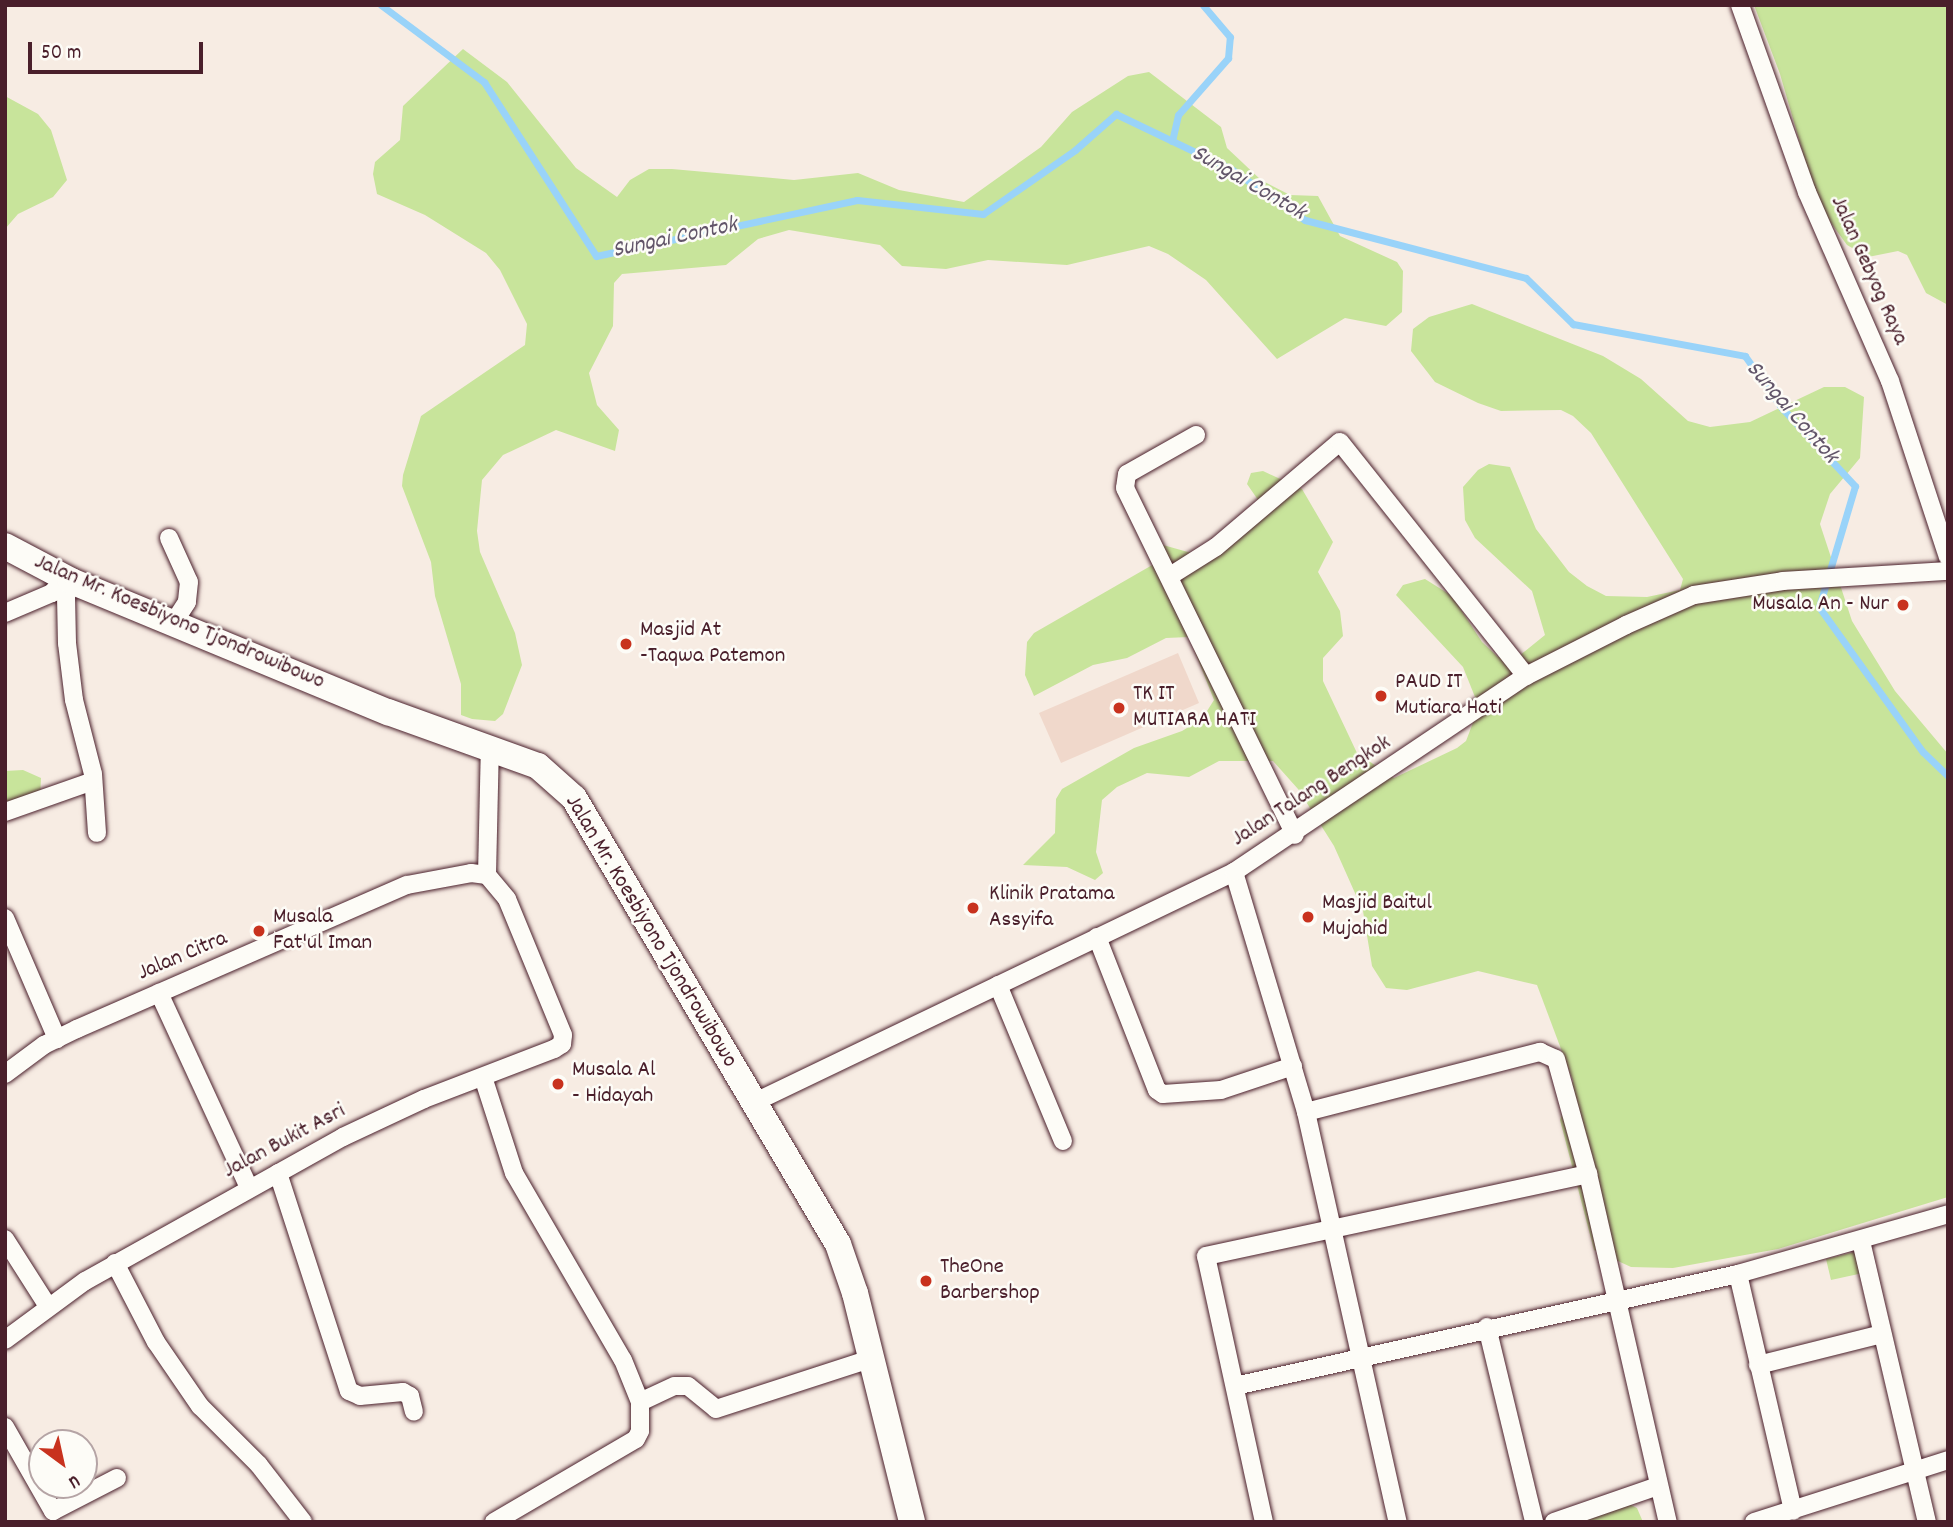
<!DOCTYPE html>
<style>
body{margin:0}
#map{position:relative;width:1953px;height:1527px;overflow:hidden;background:#f7ece3;font-family:Dekko,sans-serif}
div>[style]{position:absolute}
.built>*{inset:0;background:#f0d8cb}
.green>*{inset:0;background:#c8e49b}
.stream>*{height:7px;margin:-3.5px;padding:0 3.5px;transform-origin:3.5px;border-radius:3.5px;background:#99d3f9}
.roads{filter:drop-shadow(0 0 2px #4a1f2b) drop-shadow(0 0 2px #4a1f2b)}
.minor>*{height:18px;margin:-9px;padding:0 9px;transform-origin:9px;border-radius:9px;background:#fdfcf7}
.secondary>*{height:26px;margin:-13px;padding:0 13px;transform-origin:13px;border-radius:13px;background:#fdfcf7}
.dots>*{width:19px;height:19px;translate:-50% -50%;box-sizing:border-box;border:4px solid #fdfcf7;border-radius:50%}
span{translate:-50% -50%;white-space:nowrap;text-align:center;line-height:1.15;-webkit-text-stroke:5px #fdfcf7;paint-order:stroke}
.street-label{font-size:23px;color:#4a1f2b}
.poi-label{font-size:23px;color:#4a1f2b}
.right{translate:-100% -50%;text-align:right}
.left{translate:0 -50%;text-align:left}
.water-label{font-size:24px;color:#625569;font-style:italic}
.frame{position:absolute;inset:0;border:7px solid #4a1f2b;pointer-events:none}
.north{position:absolute;left:28px;top:1429px;width:70px;height:70px;box-sizing:border-box;background:#fdfcf7;border:2px solid #b5a4a5;border-radius:50%;rotate:147deg;font-size:19px;font-weight:700;line-height:28px;text-align:center;color:#4a1f2b}
.north::after{content:'';display:block;margin:auto;width:24px;height:32px;background:#c8321e;clip-path:polygon(50% 0,100% 100%,50% 72%,0 100%)}
.scale{position:absolute;left:28px;top:42px;width:175px;height:32px;box-sizing:border-box;border:4px solid #4a1f2b;border-top:0;padding-left:9px;font-size:21px;line-height:24px;white-space:nowrap;color:#4a1f2b;-webkit-text-stroke:5px #fdfcf7;paint-order:stroke}
</style>
<div id="map">
<div class="built">
<div style="clip-path:polygon(1178px 653px,1199px 703px,1061px 763px,1039px 713px)"></div>
</div>
<div class="green">
<div style="clip-path:polygon(1754px 5px,1948px 5px,1948px 305px,1926px 293px,1907px 255px,1898px 251px,1868px 257px,1847px 245px,1818px 205px,1780px 74px)"></div>
<div style="clip-path:polygon(463px 49px,507px 82px,576px 168px,617px 197px,630px 180px,649px 169px,672px 169px,794px 180px,858px 173px,899px 190px,964px 202px,1041px 147px,1072px 112px,1128px 76px,1149px 72px,1221px 127px,1227px 148px,1261px 180px,1290px 195px,1318px 196px,1340px 236px,1397px 262px,1403px 271px,1402px 312px,1386px 326px,1345px 318px,1277px 359px,1206px 280px,1168px 254px,1149px 246px,1067px 265px,988px 260px,946px 269px,902px 266px,880px 245px,789px 230px,758px 239px,726px 265px,622px 274px,614px 283px,613px 326px,589px 373px,597px 405px,619px 430px,615px 451px,556px 430px,503px 455px,482px 480px,477px 531px,480px 552px,515px 633px,522px 665px,503px 714px,495px 721px,472px 719px,461px 715px,461px 684px,435px 596px,431px 562px,402px 486px,403px 475px,421px 416px,525px 345px,527px 324px,500px 270px,486px 253px,425px 215px,377px 194px,373px 174px,375px 162px,400px 140px,403px 106px)"></div>
<div style="clip-path:polygon(5px 96px,38px 114px,51px 130px,67px 180px,53px 197px,18px 214px,5px 229px)"></div>
<div style="clip-path:polygon(1472px 304px,1603px 356px,1641px 379px,1688px 421px,1710px 427px,1750px 422px,1824px 387px,1845px 387px,1864px 397px,1860px 458px,1830px 494px,1820px 524px,1852px 621px,1895px 691px,1948px 754px,1948px 1197px,1778px 1249px,1673px 1268px,1631px 1267px,1594px 1250px,1560px 1120px,1573px 1081px,1537px 985px,1478px 971px,1407px 990px,1386px 988px,1372px 966px,1363px 911px,1334px 846px,1298px 789px,1273px 761px,1219px 761px,1189px 777px,1147px 773px,1117px 787px,1102px 800px,1096px 852px,1103px 873px,1095px 880px,1067px 867px,1023px 865px,1055px 833px,1056px 799px,1062px 789px,1134px 748px,1182px 731px,1202px 719px,1214px 700px,1189px 637px,1166px 638px,1127px 658px,1093px 665px,1034px 696px,1025px 675px,1027px 642px,1034px 633px,1154px 564px,1155px 553px,1163px 545px,1195px 554px,1265px 510px,1247px 484px,1251px 473px,1263px 471px,1302px 489px,1333px 542px,1318px 572px,1340px 611px,1343px 636px,1323px 658px,1323px 681px,1357px 753px,1394px 778px,1457px 748px,1466px 741px,1479px 707px,1463px 667px,1396px 595px,1403px 585px,1425px 579px,1452px 596px,1482px 642px,1498px 657px,1519px 656px,1545px 635px,1532px 591px,1475px 538px,1465px 520px,1463px 487px,1478px 470px,1489px 464px,1510px 467px,1536px 529px,1569px 572px,1587px 586px,1606px 596px,1647px 597px,1680px 590px,1683px 579px,1591px 433px,1573px 416px,1561px 410px,1501px 411px,1478px 403px,1435px 382px,1411px 351px,1413px 329px,1429px 317px)"></div>
<div style="clip-path:polygon(23px 770px,41px 778px,40px 799px,5px 815px,5px 771px)"></div>
<div style="clip-path:polygon(1858px 1251px,1863px 1273px,1831px 1280px,1826px 1259px)"></div>
<div style="clip-path:polygon(1627px 1503px,1637px 1508px,1643px 1522px,1537px 1522px,1585px 1516px)"></div>
</div>
<div class="stream">
<div style="left:381px;top:5px;width:129px;rotate:36.8deg"></div>
<div style="left:484px;top:82px;width:207px;rotate:57.2deg"></div>
<div style="left:596px;top:256px;width:267px;rotate:-12.1deg"></div>
<div style="left:857px;top:200px;width:127px;rotate:6.3deg"></div>
<div style="left:983px;top:214px;width:112px;rotate:-34.8deg"></div>
<div style="left:1075px;top:150px;width:55px;rotate:-41.3deg"></div>
<div style="left:1116px;top:114px;width:127px;rotate:25.6deg"></div>
<div style="left:1231px;top:169px;width:90px;rotate:34.6deg"></div>
<div style="left:1305px;top:220px;width:228px;rotate:14.7deg"></div>
<div style="left:1526px;top:278px;width:66px;rotate:44.4deg"></div>
<div style="left:1573px;top:324px;width:175px;rotate:10.5deg"></div>
<div style="left:1745px;top:356px;width:64px;rotate:54.6deg"></div>
<div style="left:1782px;top:408px;width:107px;rotate:46.9deg"></div>
<div style="left:1855px;top:486px;width:126px;rotate:106.6deg"></div>
<div style="left:1819px;top:607px;width:178px;rotate:54.4deg"></div>
<div style="left:1923px;top:752px;width:35px;rotate:44deg"></div>
<div style="left:1172px;top:141px;width:27px;rotate:-77deg"></div>
<div style="left:1178px;top:115px;width:76px;rotate:-48.7deg"></div>
<div style="left:1228px;top:58px;width:21px;rotate:-85deg"></div>
<div style="left:1230px;top:37px;width:42px;rotate:-130.2deg"></div>
</div>
<div class="roads">
<div class="minor">
<div style="left:1740px;top:5px;width:199px;rotate:70.3deg"></div>
<div style="left:1807px;top:192px;width:206px;rotate:66.3deg"></div>
<div style="left:1890px;top:381px;width:185px;rotate:71.8deg"></div>
<div style="left:1196px;top:435px;width:79px;rotate:150.5deg"></div>
<div style="left:1127px;top:474px;width:14px;rotate:98deg"></div>
<div style="left:1125px;top:488px;width:386px;rotate:63.9deg"></div>
<div style="left:169px;top:538px;width:48px;rotate:65.6deg"></div>
<div style="left:189px;top:582px;width:20px;rotate:96deg"></div>
<div style="left:187px;top:602px;width:24px;rotate:123deg"></div>
<div style="left:1170px;top:576px;width:54px;rotate:-32.2deg"></div>
<div style="left:1216px;top:547px;width:162px;rotate:-40.3deg"></div>
<div style="left:1340px;top:442px;width:299px;rotate:51.5deg"></div>
<div style="left:71px;top:581px;width:16px;rotate:108deg"></div>
<div style="left:66px;top:596px;width:47px;rotate:88.8deg"></div>
<div style="left:67px;top:643px;width:57px;rotate:83deg"></div>
<div style="left:74px;top:700px;width:76px;rotate:75.6deg"></div>
<div style="left:93px;top:774px;width:59px;rotate:86.1deg"></div>
<div style="left:5px;top:613px;width:51px;rotate:-23.1deg"></div>
<div style="left:52px;top:593px;width:20px;rotate:-49deg"></div>
<div style="left:5px;top:812px;width:93px;rotate:-19.4deg"></div>
<div style="left:1234px;top:872px;width:251px;rotate:73.3deg"></div>
<div style="left:1306px;top:1112px;width:420px;rotate:77.4deg"></div>
<div style="left:487px;top:875px;width:129px;rotate:-88.7deg"></div>
<div style="left:5px;top:918px;width:132px;rotate:66.7deg"></div>
<div style="left:1097px;top:937px;width:164px;rotate:68.6deg"></div>
<div style="left:1157px;top:1090px;width:7px;rotate:34deg"></div>
<div style="left:1163px;top:1094px;width:58px;rotate:-3.9deg"></div>
<div style="left:1221px;top:1090px;width:76px;rotate:-18.4deg"></div>
<div style="left:998px;top:985px;width:169px;rotate:67.4deg"></div>
<div style="left:159px;top:993px;width:215px;rotate:65.2deg"></div>
<div style="left:5px;top:1074px;width:49px;rotate:-36.6deg"></div>
<div style="left:44px;top:1045px;width:37px;rotate:-26deg"></div>
<div style="left:77px;top:1029px;width:360px;rotate:-23.6deg"></div>
<div style="left:407px;top:885px;width:65px;rotate:-10.6deg"></div>
<div style="left:471px;top:873px;width:16px;rotate:7deg"></div>
<div style="left:487px;top:875px;width:31px;rotate:50deg"></div>
<div style="left:507px;top:899px;width:147px;rotate:67.6deg"></div>
<div style="left:563px;top:1035px;width:9px;rotate:96deg"></div>
<div style="left:562px;top:1044px;width:9px;rotate:148deg"></div>
<div style="left:554px;top:1049px;width:139px;rotate:159deg"></div>
<div style="left:424px;top:1099px;width:89px;rotate:154.9deg"></div>
<div style="left:343px;top:1137px;width:295px;rotate:150.8deg"></div>
<div style="left:85px;top:1281px;width:99px;rotate:143.6deg"></div>
<div style="left:483px;top:1077px;width:101px;rotate:72.1deg"></div>
<div style="left:514px;top:1173px;width:216px;rotate:59.8deg"></div>
<div style="left:623px;top:1360px;width:45px;rotate:68deg"></div>
<div style="left:753px;top:1103px;width:534px;rotate:-25.65deg"></div>
<div style="left:1234px;top:872px;width:352px;rotate:-33.9deg"></div>
<div style="left:1526px;top:676px;width:112px;rotate:-27deg"></div>
<div style="left:1626px;top:625px;width:74px;rotate:-23.8deg"></div>
<div style="left:1694px;top:595px;width:90px;rotate:-8.9deg"></div>
<div style="left:1783px;top:581px;width:165px;rotate:-3.5deg"></div>
<div style="left:1306px;top:1112px;width:242px;rotate:-14.4deg"></div>
<div style="left:1540px;top:1052px;width:17px;rotate:24deg"></div>
<div style="left:1556px;top:1059px;width:119px;rotate:74.5deg"></div>
<div style="left:1588px;top:1174px;width:357px;rotate:77.1deg"></div>
<div style="left:278px;top:1173px;width:229px;rotate:72deg"></div>
<div style="left:349px;top:1391px;width:12px;rotate:24deg"></div>
<div style="left:360px;top:1396px;width:43px;rotate:-5.3deg"></div>
<div style="left:403px;top:1392px;width:8px;rotate:30deg"></div>
<div style="left:410px;top:1396px;width:16px;rotate:76deg"></div>
<div style="left:5px;top:1239px;width:78px;rotate:57.5deg"></div>
<div style="left:1861px;top:1241px;width:289px;rotate:76.8deg"></div>
<div style="left:115px;top:1263px;width:89px;rotate:62.6deg"></div>
<div style="left:156px;top:1342px;width:78px;rotate:55.5deg"></div>
<div style="left:200px;top:1406px;width:83px;rotate:45deg"></div>
<div style="left:259px;top:1465px;width:72px;rotate:52.3deg"></div>
<div style="left:1738px;top:1274px;width:243px;rotate:76.9deg"></div>
<div style="left:1487px;top:1327px;width:201px;rotate:76.4deg"></div>
<div style="left:1758px;top:1365px;width:128px;rotate:-14deg"></div>
<div style="left:1235px;top:1386px;width:515px;rotate:-12.55deg"></div>
<div style="left:1738px;top:1274px;width:218px;rotate:-15.9deg"></div>
<div style="left:5px;top:1427px;width:97px;rotate:60.3deg"></div>
<div style="left:53px;top:1511px;width:72px;rotate:-27.3deg"></div>
<div style="left:494px;top:1522px;width:164px;rotate:-30.3deg"></div>
<div style="left:636px;top:1439px;width:9px;rotate:-63deg"></div>
<div style="left:640px;top:1431px;width:29px;rotate:-90deg"></div>
<div style="left:640px;top:1402px;width:38px;rotate:-25deg"></div>
<div style="left:675px;top:1386px;width:13px"></div>
<div style="left:688px;top:1386px;width:36px;rotate:39deg"></div>
<div style="left:716px;top:1409px;width:162px;rotate:-18deg"></div>
<div style="left:1264px;top:1522px;width:272px;rotate:-102.3deg"></div>
<div style="left:1206px;top:1256px;width:391px;rotate:-12.1deg"></div>
<div style="left:1554px;top:1522px;width:110px;rotate:-19.1deg"></div>
<div style="left:1754px;top:1522px;width:204px;rotate:-17.7deg"></div>
</div>
<div class="secondary">
<div style="left:5px;top:546px;width:75px;rotate:27.9deg"></div>
<div style="left:71px;top:581px;width:343px;rotate:22.5deg"></div>
<div style="left:388px;top:712px;width:159px;rotate:19.8deg"></div>
<div style="left:538px;top:766px;width:48px;rotate:41.6deg"></div>
<div style="left:574px;top:798px;width:518px;rotate:59.38deg"></div>
<div style="left:838px;top:1244px;width:52px;rotate:70.9deg"></div>
<div style="left:855px;top:1293px;width:236px;rotate:76deg"></div>
</div>
</div>
<div class="dots">
<div style="left:1903px;top:605px;background:#c8321e"></div>
<div style="left:626px;top:644px;background:#c8321e"></div>
<div style="left:1381px;top:696px;background:#c8321e"></div>
<div style="left:1119px;top:708px;background:#c8321e"></div>
<div style="left:973px;top:908px;background:#c8321e"></div>
<div style="left:1308px;top:917px;background:#c8321e"></div>
<div style="left:259px;top:931px;background:#c8321e"></div>
<div style="left:558px;top:1084px;background:#c8321e"></div>
<div style="left:926px;top:1281px;background:#c8321e"></div>
</div>
<div class="street-label">
<span style="left:1868px;top:271px;rotate:66deg">Jalan Gebyog Raya</span>
<span style="left:179px;top:623px;rotate:23deg">Jalan Mr. Koesbiyono Tjondrowibowo</span>
<span style="left:1312px;top:792px;rotate:-33deg">Jalan Talang Bengkok</span>
<span style="left:650px;top:932px;rotate:59deg">Jalan Mr. Koesbiyono Tjondrowibowo</span>
<span style="left:183px;top:957px;rotate:-23deg">Jalan Citra</span>
<span style="left:285px;top:1142px;rotate:-28deg">Jalan Bukit Asri</span>
</div>
<div class="poi-label">
<span class="right" style="left:1889px;top:605px">Musala An - Nur</span>
<span class="left" style="left:640px;top:644px">Masjid At<br>-Taqwa Patemon</span>
<span class="left" style="left:1395px;top:696px">PAUD IT<br>Mutiara Hati</span>
<span class="left" style="left:1133px;top:708px">TK IT<br>MUTIARA HATI</span>
<span class="left" style="left:989px;top:908px">Klinik Pratama<br>Assyifa</span>
<span class="left" style="left:1322px;top:917px">Masjid Baitul<br>Mujahid</span>
<span class="left" style="left:273px;top:931px">Musala<br>Fat'ul Iman</span>
<span class="left" style="left:572px;top:1084px">Musala Al<br>- Hidayah</span>
<span class="left" style="left:940px;top:1281px">TheOne<br>Barbershop</span>
</div>
<div class="water-label">
<span style="left:1248px;top:184px;rotate:30deg">Sungai Contok</span>
<span style="left:675px;top:239px;rotate:-12deg">Sungai Contok</span>
<span style="left:1791px;top:413px;rotate:49deg">Sungai Contok</span>
</div>
<div class="frame"></div>
<div class="north">U</div>
<div class="scale">50 m</div>
</div>
